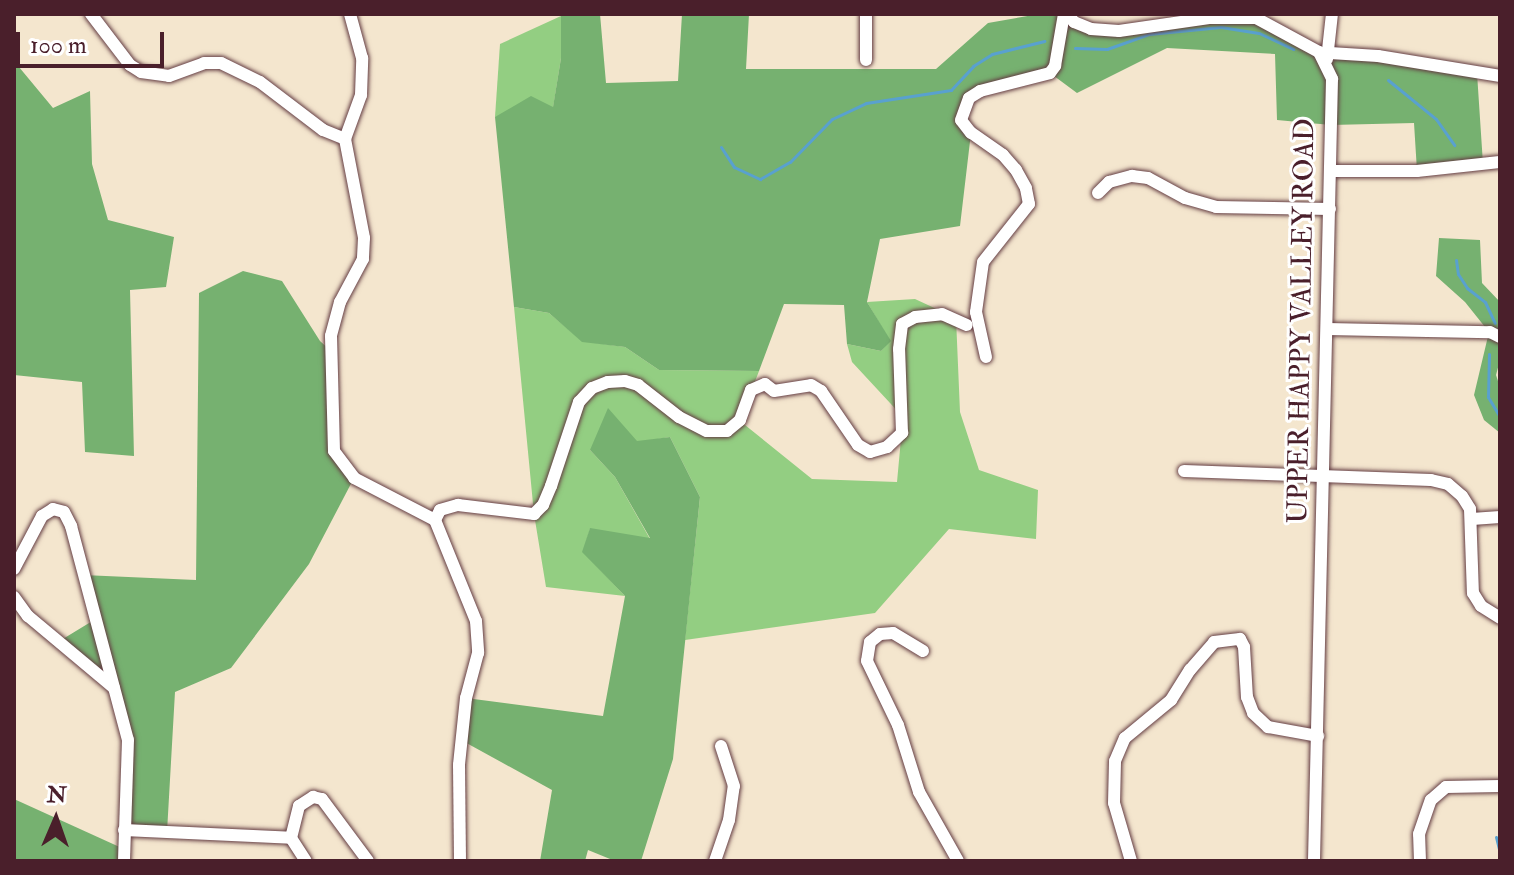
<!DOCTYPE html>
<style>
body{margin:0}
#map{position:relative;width:1514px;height:875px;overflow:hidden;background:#f4e6ce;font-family:"IM FELL Double Pica",serif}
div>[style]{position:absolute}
.green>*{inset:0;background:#93ce82}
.forest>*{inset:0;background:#76b170}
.stream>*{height:3px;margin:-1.5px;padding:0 1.5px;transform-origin:1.5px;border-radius:1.5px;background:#59a1cf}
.roads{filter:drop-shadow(0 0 2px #643d43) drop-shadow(0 0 2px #643d43)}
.minor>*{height:12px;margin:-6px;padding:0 6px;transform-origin:6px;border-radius:6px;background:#fff}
span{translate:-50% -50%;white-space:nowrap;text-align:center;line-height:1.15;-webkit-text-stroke:6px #fff;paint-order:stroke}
.street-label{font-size:28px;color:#4a1f2b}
.frame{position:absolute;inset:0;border:16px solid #4a1f2b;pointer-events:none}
.north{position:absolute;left:16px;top:779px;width:80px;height:80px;-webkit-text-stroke:6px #fff;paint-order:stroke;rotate:2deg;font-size:22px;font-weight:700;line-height:32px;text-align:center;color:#4a1f2b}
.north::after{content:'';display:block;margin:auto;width:28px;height:36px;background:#4a1f2b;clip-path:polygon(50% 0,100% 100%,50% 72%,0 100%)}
.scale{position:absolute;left:16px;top:32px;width:148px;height:36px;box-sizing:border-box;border:4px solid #4a1f2b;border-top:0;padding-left:10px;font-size:24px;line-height:28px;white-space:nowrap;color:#4a1f2b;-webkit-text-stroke:6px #fff;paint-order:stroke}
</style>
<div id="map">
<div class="green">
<div style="clip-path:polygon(561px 16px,561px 58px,553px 108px,495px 117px,500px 44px)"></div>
<div style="clip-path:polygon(915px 299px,956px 318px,960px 412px,979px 470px,1038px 490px,1036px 539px,949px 529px,875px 613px,685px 640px,700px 497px,670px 437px,590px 450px,615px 477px,650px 539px,590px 529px,583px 552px,625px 596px,546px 587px,534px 514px,514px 307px,549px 313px,582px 341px,625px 347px,659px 370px,759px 371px,740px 421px,812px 479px,897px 482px,903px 417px,852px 362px,847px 344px,881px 351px,890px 341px,867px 302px)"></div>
</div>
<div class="forest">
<div style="clip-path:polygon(561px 14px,600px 14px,606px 83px,678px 81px,682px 14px,749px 14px,746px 69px,936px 69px,988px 23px,1039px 14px,1068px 14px,1091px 29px,1242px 16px,1330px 53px,1477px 73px,1483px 164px,1417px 171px,1414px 123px,1331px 125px,1277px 120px,1275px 54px,1167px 48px,1077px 93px,1050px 73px,980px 91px,963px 113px,971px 133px,960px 226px,880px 239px,867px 302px,891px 341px,881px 351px,847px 344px,844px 305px,784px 304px,759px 371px,659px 370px,625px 347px,582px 342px,549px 313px,514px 307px,495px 117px,531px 96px,553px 107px,561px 58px)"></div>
<div style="clip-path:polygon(14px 61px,53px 108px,90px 91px,92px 164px,108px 220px,174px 237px,166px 287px,130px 290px,134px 456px,85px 452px,82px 382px,14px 375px)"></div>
<div style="clip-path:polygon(1439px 238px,1480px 240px,1482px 283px,1500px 302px,1500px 360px,1496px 375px,1500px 387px,1500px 433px,1484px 420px,1474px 395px,1489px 332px,1465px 302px,1436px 276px)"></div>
<div style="clip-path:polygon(243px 271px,282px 281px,320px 341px,333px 353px,334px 451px,354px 478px,309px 564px,231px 668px,175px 692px,167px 832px,124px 830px,128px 740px,114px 688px,53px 645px,94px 620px,83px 575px,196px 580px,199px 293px)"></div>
<div style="clip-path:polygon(608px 408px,637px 441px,670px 437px,700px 497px,673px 759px,641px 861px,615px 861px,588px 850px,585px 861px,540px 861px,552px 790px,461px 740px,466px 698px,603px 716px,625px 596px,582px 552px,590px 528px,650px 538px,615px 477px,590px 450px)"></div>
<div style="clip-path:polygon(14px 799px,124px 849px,124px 861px,14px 861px)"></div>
</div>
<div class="stream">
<div style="left:1075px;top:48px;width:32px;rotate:2deg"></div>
<div style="left:1107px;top:49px;width:45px;rotate:-19.7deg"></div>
<div style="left:1149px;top:34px;width:72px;rotate:-5.6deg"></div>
<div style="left:1221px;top:27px;width:38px;rotate:9deg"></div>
<div style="left:1259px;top:33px;width:38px;rotate:25deg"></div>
<div style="left:1388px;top:80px;width:62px;rotate:39.1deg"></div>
<div style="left:1436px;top:119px;width:32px;rotate:55deg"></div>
<div style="left:721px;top:147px;width:24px;rotate:57deg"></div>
<div style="left:734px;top:167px;width:29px;rotate:25deg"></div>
<div style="left:760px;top:179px;width:34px;rotate:-30deg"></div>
<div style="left:790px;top:162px;width:60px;rotate:-45.7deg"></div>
<div style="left:832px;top:119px;width:38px;rotate:-25deg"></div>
<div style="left:866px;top:103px;width:86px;rotate:-8.7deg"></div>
<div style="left:951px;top:90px;width:33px;rotate:-47deg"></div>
<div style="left:973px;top:66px;width:22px;rotate:-32deg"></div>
<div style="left:992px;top:54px;width:54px;rotate:-14deg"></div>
<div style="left:1456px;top:260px;width:14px;rotate:82deg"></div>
<div style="left:1458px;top:274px;width:17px;rotate:57deg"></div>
<div style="left:1467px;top:288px;width:23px;rotate:38deg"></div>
<div style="left:1485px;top:302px;width:23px;rotate:65deg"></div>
<div style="left:1489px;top:354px;width:43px;rotate:91.3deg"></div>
<div style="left:1488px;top:397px;width:23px;rotate:59deg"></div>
<div style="left:1496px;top:837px;width:16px;rotate:76deg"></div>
</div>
<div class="roads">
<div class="minor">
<div style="left:91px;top:14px;width:64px;rotate:52.6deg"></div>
<div style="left:130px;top:65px;width:13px;rotate:32deg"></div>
<div style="left:141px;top:72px;width:28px;rotate:8deg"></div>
<div style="left:169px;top:76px;width:37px;rotate:-20deg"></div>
<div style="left:204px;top:63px;width:17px"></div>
<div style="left:221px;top:63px;width:43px;rotate:26deg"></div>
<div style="left:260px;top:82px;width:79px;rotate:37.3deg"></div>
<div style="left:323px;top:130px;width:24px;rotate:22deg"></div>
<div style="left:1068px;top:14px;width:10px;rotate:53deg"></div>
<div style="left:1074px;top:22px;width:18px;rotate:22deg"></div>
<div style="left:1091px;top:29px;width:28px;rotate:4deg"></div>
<div style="left:1119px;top:31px;width:91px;rotate:-8.2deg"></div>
<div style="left:1209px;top:18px;width:47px"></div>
<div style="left:1256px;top:18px;width:72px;rotate:28.4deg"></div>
<div style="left:1319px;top:52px;width:30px;rotate:64deg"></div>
<div style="left:1332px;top:79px;width:782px;rotate:91.32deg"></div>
<div style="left:1330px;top:53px;width:48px;rotate:3.6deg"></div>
<div style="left:1378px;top:56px;width:124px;rotate:9.3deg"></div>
<div style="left:1327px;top:59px;width:45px;rotate:-83.7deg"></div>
<div style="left:866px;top:60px;width:46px;rotate:-90deg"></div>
<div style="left:345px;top:139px;width:101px;rotate:79.1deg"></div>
<div style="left:364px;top:238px;width:21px;rotate:93deg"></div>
<div style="left:363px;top:259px;width:49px;rotate:118.1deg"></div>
<div style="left:340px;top:302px;width:35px;rotate:105deg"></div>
<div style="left:331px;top:336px;width:115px;rotate:88.5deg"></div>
<div style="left:334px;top:451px;width:34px;rotate:53deg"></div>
<div style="left:354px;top:478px;width:91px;rotate:27.4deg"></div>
<div style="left:435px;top:520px;width:109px;rotate:67.9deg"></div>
<div style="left:476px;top:621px;width:32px;rotate:86deg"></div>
<div style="left:478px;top:653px;width:47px;rotate:104.9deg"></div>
<div style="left:466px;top:698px;width:67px;rotate:96deg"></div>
<div style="left:459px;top:765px;width:96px;rotate:89.4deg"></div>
<div style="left:345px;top:139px;width:47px;rotate:-70deg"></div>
<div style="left:361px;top:95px;width:37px;rotate:-88deg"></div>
<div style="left:362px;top:58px;width:46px;rotate:-105.3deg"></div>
<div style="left:1330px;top:171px;width:87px"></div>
<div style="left:1417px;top:171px;width:83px;rotate:-6.2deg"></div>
<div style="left:1098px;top:193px;width:16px;rotate:-45deg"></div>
<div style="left:1109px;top:182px;width:24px;rotate:-15deg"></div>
<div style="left:1132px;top:176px;width:16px;rotate:7deg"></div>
<div style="left:1148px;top:178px;width:42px;rotate:28.4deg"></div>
<div style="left:1185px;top:198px;width:32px;rotate:16deg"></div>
<div style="left:1216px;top:207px;width:114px;rotate:1deg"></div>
<div style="left:1327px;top:329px;width:163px;rotate:1.1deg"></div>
<div style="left:1490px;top:332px;width:11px;rotate:27deg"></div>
<div style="left:986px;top:357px;width:46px;rotate:-102.5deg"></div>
<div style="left:976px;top:312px;width:50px;rotate:-82deg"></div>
<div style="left:983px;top:262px;width:74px;rotate:-51.6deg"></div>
<div style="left:1029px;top:204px;width:16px;rotate:-101deg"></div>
<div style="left:1026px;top:188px;width:21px;rotate:-119deg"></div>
<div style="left:1016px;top:170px;width:20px;rotate:-131deg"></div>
<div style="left:1003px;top:155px;width:39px;rotate:-145deg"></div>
<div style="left:971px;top:133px;width:16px;rotate:-128deg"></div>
<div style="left:961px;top:120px;width:23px;rotate:-70deg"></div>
<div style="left:969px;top:98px;width:13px;rotate:-32deg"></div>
<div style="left:980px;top:91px;width:72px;rotate:-14.4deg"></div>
<div style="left:1050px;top:73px;width:9px;rotate:-54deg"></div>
<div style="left:1055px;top:66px;width:53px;rotate:-80.2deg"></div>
<div style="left:1184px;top:471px;width:247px;rotate:2.1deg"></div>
<div style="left:1431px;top:480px;width:17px;rotate:13deg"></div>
<div style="left:1448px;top:484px;width:18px;rotate:41deg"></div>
<div style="left:1462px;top:496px;width:15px;rotate:58deg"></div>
<div style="left:1470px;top:509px;width:84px;rotate:88deg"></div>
<div style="left:1473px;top:593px;width:15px;rotate:58deg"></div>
<div style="left:1481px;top:606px;width:22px;rotate:32deg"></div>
<div style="left:1472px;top:519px;width:28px;rotate:-4deg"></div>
<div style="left:435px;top:520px;width:11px;rotate:-63deg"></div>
<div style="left:440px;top:510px;width:19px;rotate:-16deg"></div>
<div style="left:458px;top:505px;width:77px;rotate:6.8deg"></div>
<div style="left:534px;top:514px;width:13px;rotate:-45deg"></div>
<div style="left:543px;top:505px;width:21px;rotate:-67deg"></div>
<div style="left:551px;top:486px;width:89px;rotate:-71.6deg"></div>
<div style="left:579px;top:402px;width:19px;rotate:-47deg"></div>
<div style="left:592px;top:388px;width:17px;rotate:-21deg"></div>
<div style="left:608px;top:382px;width:17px;rotate:-3deg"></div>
<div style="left:625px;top:381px;width:14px;rotate:17deg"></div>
<div style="left:638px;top:385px;width:52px;rotate:38deg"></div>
<div style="left:679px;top:417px;width:31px;rotate:27deg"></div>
<div style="left:707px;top:431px;width:20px"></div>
<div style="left:727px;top:431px;width:17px;rotate:-40deg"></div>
<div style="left:740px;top:420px;width:32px;rotate:-70deg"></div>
<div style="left:751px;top:390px;width:15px;rotate:-23deg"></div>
<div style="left:765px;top:384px;width:11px;rotate:38deg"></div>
<div style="left:774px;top:391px;width:37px;rotate:-9deg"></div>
<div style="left:811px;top:385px;width:12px;rotate:31deg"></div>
<div style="left:821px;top:391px;width:65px;rotate:55.6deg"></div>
<div style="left:858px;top:445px;width:14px;rotate:30deg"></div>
<div style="left:870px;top:452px;width:18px;rotate:-16deg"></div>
<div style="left:887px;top:447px;width:21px;rotate:-43deg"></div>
<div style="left:902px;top:433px;width:84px;rotate:-92deg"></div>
<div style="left:899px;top:349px;width:25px;rotate:-83deg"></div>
<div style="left:902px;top:324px;width:15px;rotate:-28deg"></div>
<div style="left:915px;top:317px;width:27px;rotate:-6deg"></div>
<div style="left:942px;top:314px;width:27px;rotate:24deg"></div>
<div style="left:14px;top:569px;width:60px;rotate:-62.2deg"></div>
<div style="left:42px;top:516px;width:13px;rotate:-32deg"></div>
<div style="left:53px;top:509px;width:11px;rotate:15deg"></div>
<div style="left:64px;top:512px;width:16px;rotate:63deg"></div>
<div style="left:71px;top:526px;width:221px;rotate:75.1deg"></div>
<div style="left:128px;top:740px;width:121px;rotate:91.9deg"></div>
<div style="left:14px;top:597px;width:24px;rotate:54deg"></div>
<div style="left:28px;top:616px;width:112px;rotate:39.9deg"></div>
<div style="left:923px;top:651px;width:35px;rotate:-149deg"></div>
<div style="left:893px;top:633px;width:13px;rotate:176deg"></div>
<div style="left:880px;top:634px;width:13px;rotate:141deg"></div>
<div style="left:870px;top:642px;width:19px;rotate:99deg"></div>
<div style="left:867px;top:661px;width:71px;rotate:64.2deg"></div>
<div style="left:898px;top:725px;width:70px;rotate:72.6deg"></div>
<div style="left:919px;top:792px;width:79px;rotate:60.5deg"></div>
<div style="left:124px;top:830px;width:167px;rotate:2.7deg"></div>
<div style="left:291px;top:838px;width:27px;rotate:57deg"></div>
<div style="left:291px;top:838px;width:33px;rotate:-76deg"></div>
<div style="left:299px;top:806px;width:17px;rotate:-33deg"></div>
<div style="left:313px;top:797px;width:9px;rotate:13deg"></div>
<div style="left:322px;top:799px;width:77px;rotate:53.4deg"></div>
<div style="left:715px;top:861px;width:43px;rotate:-71.1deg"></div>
<div style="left:729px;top:820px;width:34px;rotate:-82deg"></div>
<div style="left:734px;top:786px;width:42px;rotate:-108deg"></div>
<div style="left:1131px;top:861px;width:60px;rotate:-106.3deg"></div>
<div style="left:1114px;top:803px;width:42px;rotate:-88.6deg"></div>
<div style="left:1115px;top:761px;width:25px;rotate:-67deg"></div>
<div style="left:1125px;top:738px;width:60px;rotate:-39.6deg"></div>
<div style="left:1171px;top:700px;width:36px;rotate:-58deg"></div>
<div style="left:1190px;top:670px;width:37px;rotate:-49deg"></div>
<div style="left:1214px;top:642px;width:26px;rotate:-7deg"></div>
<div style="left:1240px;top:639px;width:9px;rotate:63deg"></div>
<div style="left:1244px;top:647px;width:50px;rotate:86.6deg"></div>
<div style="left:1247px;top:697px;width:17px;rotate:69deg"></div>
<div style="left:1253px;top:713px;width:21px;rotate:43deg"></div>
<div style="left:1268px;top:727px;width:51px;rotate:10.2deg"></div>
<div style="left:1420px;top:861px;width:27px;rotate:-92deg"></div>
<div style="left:1419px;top:834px;width:36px;rotate:-71deg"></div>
<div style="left:1431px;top:800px;width:20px;rotate:-41deg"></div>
<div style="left:1446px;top:787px;width:54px;rotate:-1.1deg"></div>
</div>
</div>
<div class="street-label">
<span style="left:1302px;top:321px;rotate:-89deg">UPPER HAPPY VALLEY ROAD</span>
</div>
<div class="frame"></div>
<div class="north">N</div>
<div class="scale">100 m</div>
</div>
